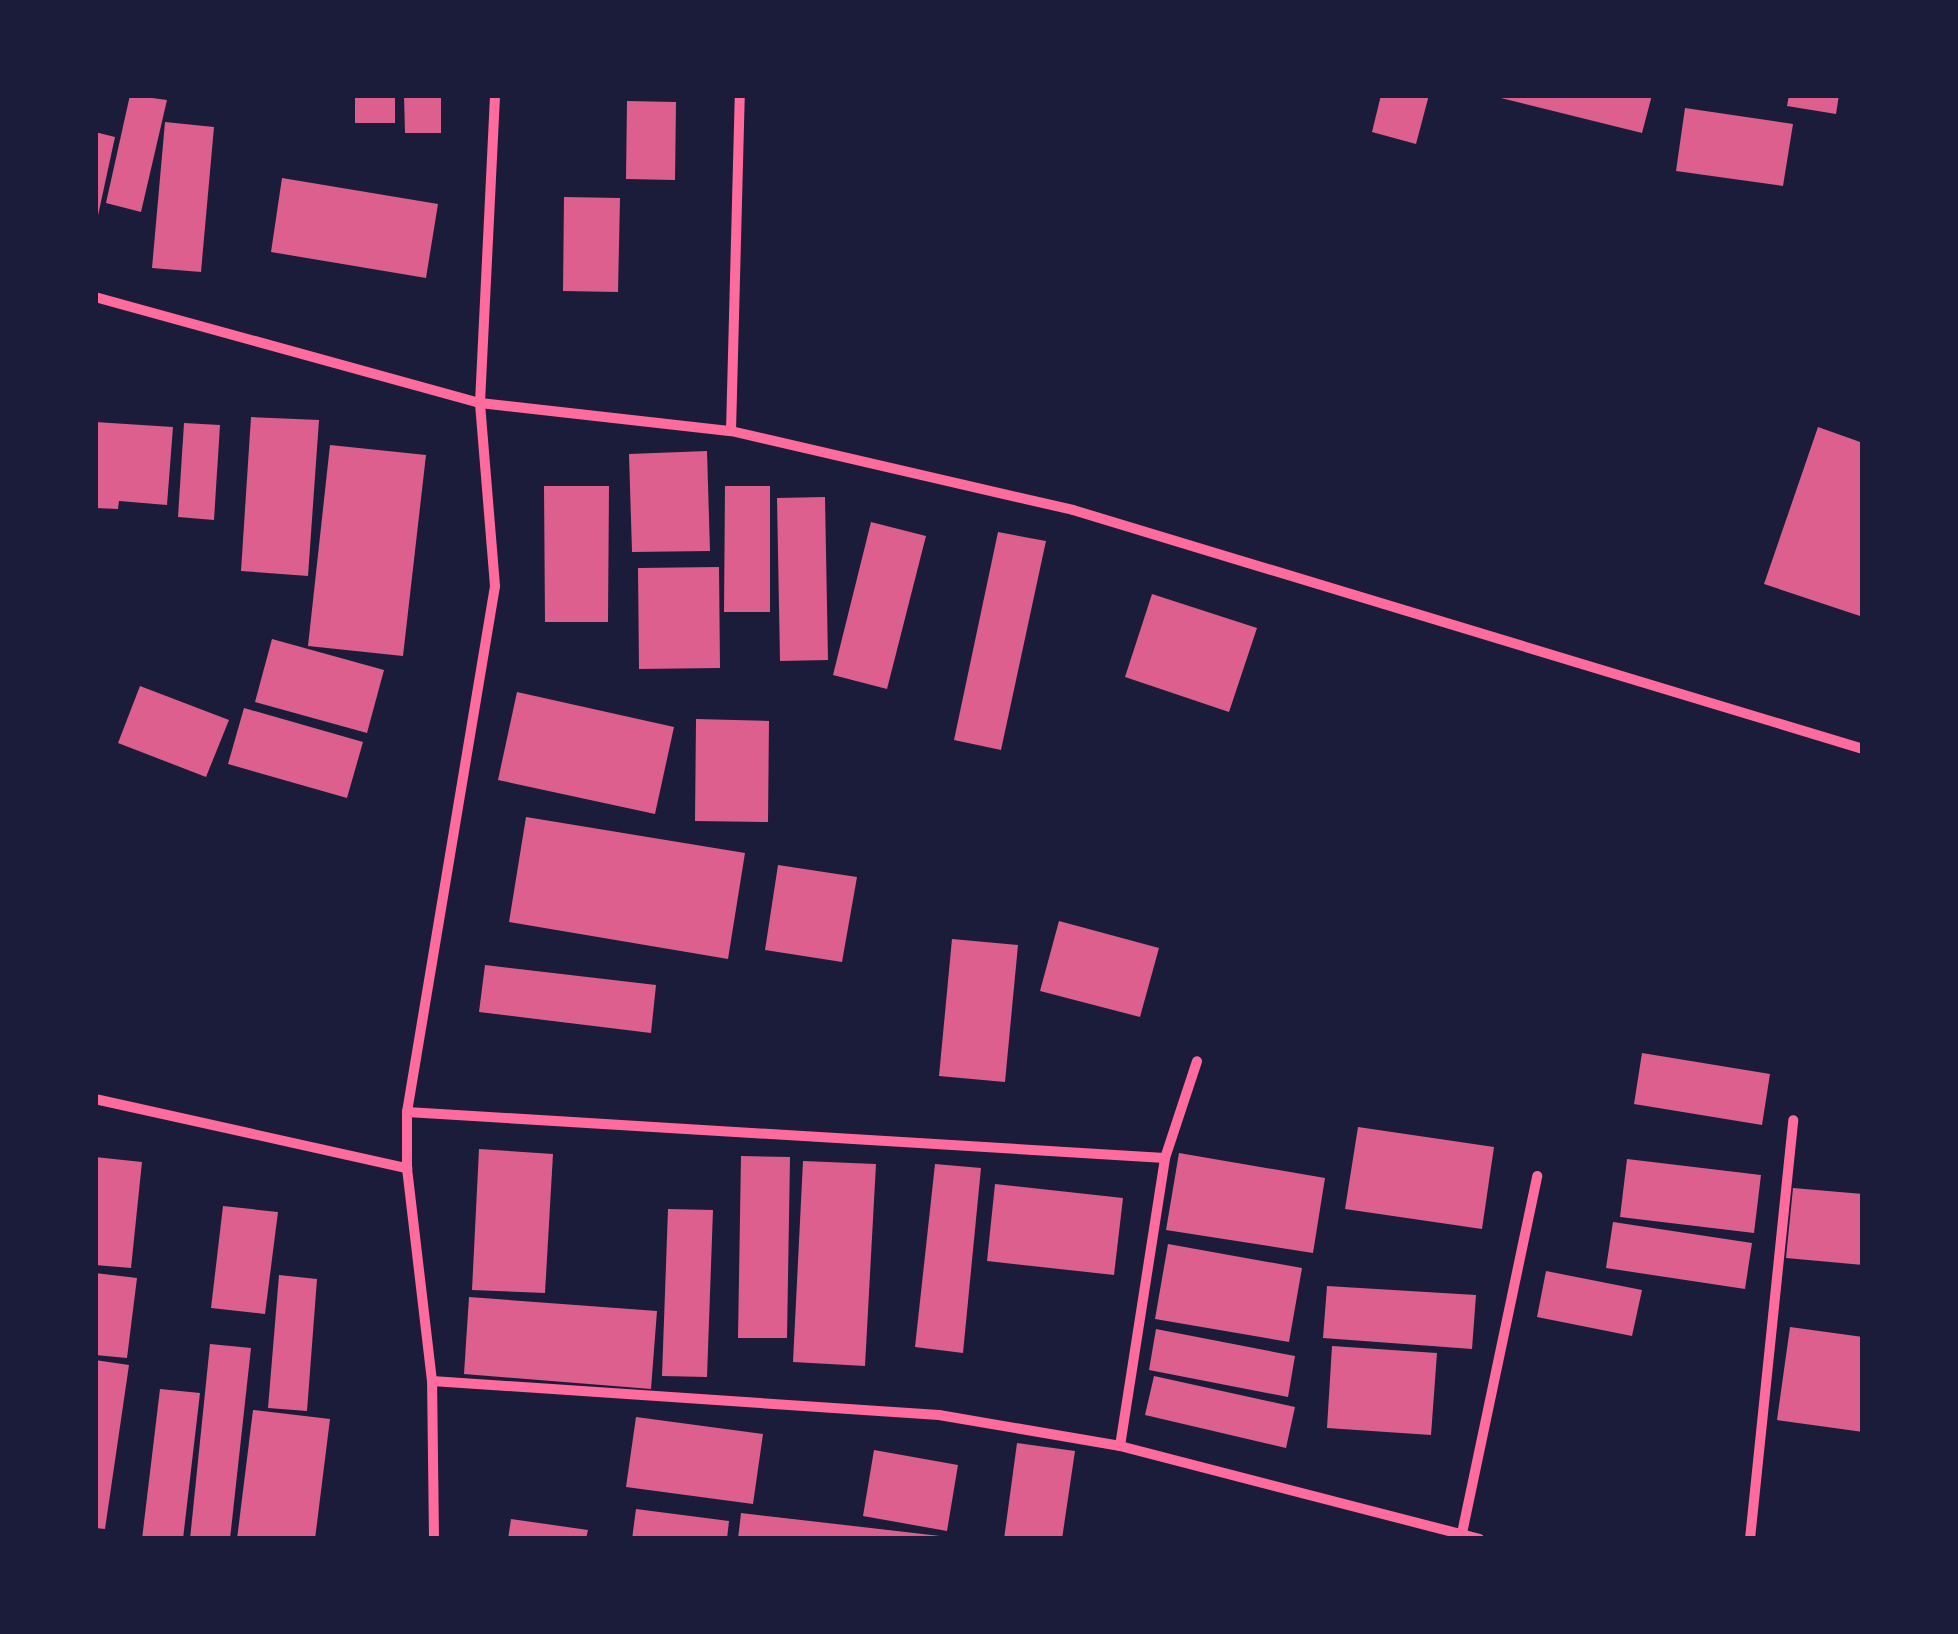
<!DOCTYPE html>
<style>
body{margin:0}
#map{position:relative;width:1958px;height:1634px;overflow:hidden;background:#1b1b3a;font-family:Manrope,sans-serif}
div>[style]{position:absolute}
.building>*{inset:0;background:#dd5f8e}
.minor>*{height:10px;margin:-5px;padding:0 5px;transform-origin:5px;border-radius:5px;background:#ff6b9d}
span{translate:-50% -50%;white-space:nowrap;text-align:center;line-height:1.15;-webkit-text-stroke:8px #1b1b3a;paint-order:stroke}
.frame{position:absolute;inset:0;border:98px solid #1b1b3a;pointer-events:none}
</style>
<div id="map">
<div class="building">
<div style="clip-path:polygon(130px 95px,167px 100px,141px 212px,106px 203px)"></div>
<div style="clip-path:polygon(355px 95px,395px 95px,395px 123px,355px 123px)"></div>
<div style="clip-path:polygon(404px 95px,441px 95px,441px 133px,405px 133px)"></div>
<div style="clip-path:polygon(1381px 95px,1429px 95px,1416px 144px,1372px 132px)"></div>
<div style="clip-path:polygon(1489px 95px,1652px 95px,1642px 133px)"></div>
<div style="clip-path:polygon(1789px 95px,1839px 95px,1836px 114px,1787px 106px)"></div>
<div style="clip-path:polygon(627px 101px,676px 102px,675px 180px,626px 179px)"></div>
<div style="clip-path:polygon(1685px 108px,1793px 124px,1783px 186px,1676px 171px)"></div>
<div style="clip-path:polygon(165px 122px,214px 127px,201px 272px,152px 268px)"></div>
<div style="clip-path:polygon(95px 132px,115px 137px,97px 220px,95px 220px)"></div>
<div style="clip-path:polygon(282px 178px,438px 204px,426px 278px,271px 252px)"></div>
<div style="clip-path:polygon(564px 197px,620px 198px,618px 292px,563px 291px)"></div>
<div style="clip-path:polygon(251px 417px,319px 420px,308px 576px,241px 571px)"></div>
<div style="clip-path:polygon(95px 422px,173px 427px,167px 505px,119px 501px,118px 509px,95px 508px)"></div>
<div style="clip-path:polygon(184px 423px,220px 425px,214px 520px,178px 517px)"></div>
<div style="clip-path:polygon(1818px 427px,1863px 443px,1863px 617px,1764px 584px)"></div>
<div style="clip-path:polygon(330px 445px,426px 455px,403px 656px,308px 646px)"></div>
<div style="clip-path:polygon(707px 451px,710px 551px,632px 552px,629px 454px)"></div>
<div style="clip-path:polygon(544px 486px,609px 486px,608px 622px,545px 622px)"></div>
<div style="clip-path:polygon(725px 486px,770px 486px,770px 612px,724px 612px)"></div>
<div style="clip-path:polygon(825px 497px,828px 660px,780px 661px,777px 498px)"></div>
<div style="clip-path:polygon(871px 522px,926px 536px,887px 689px,833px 675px)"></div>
<div style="clip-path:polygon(998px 532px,1046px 541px,1001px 750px,954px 740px)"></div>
<div style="clip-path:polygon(719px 567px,720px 668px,639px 669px,638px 568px)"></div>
<div style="clip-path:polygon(1152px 594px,1257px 628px,1229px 712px,1125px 677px)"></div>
<div style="clip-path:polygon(272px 639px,384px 670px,367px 733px,255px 702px)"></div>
<div style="clip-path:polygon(140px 686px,229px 720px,206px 777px,118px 743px)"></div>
<div style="clip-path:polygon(517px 692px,674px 727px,655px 814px,498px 780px)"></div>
<div style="clip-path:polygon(244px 708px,363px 742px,347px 798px,228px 764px)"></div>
<div style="clip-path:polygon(696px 719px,769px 721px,768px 822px,695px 821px)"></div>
<div style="clip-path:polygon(526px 817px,745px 853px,728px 959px,509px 922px)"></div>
<div style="clip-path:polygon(778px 865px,857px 877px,842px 962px,765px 950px)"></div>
<div style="clip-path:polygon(1059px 921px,1159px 948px,1140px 1017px,1040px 991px)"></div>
<div style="clip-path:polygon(952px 939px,1018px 945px,1005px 1082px,939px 1076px)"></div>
<div style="clip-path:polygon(485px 965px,656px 985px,651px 1033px,479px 1012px)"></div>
<div style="clip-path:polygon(1642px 1053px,1770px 1074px,1762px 1125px,1634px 1104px)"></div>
<div style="clip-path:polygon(1358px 1127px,1494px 1147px,1482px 1229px,1345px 1209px)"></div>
<div style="clip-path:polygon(479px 1149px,553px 1154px,545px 1293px,472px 1290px)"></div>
<div style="clip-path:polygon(1179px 1153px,1325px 1178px,1313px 1253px,1166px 1230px)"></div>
<div style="clip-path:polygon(741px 1156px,790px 1157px,787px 1338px,738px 1338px)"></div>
<div style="clip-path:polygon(95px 1157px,142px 1162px,131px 1268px,95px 1265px)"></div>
<div style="clip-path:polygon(1627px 1159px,1761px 1175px,1754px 1233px,1620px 1217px)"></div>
<div style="clip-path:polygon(803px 1161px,876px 1164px,865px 1366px,793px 1362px)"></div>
<div style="clip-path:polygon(935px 1164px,981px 1168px,963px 1353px,915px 1347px)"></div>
<div style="clip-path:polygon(995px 1184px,1123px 1198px,1114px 1275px,987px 1261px)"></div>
<div style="clip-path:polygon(1793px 1188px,1863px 1194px,1863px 1265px,1786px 1258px)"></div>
<div style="clip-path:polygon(223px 1206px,278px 1212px,265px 1314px,211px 1308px)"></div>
<div style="clip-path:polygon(668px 1209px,713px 1210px,707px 1377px,662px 1376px)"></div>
<div style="clip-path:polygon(1613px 1222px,1752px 1243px,1745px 1289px,1606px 1268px)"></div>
<div style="clip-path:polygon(1168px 1244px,1302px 1268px,1289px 1342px,1155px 1319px)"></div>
<div style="clip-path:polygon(1546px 1271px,1642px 1290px,1632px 1336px,1537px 1317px)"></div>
<div style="clip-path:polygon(95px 1273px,137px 1278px,127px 1358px,95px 1355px)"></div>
<div style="clip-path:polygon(279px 1275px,317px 1279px,307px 1411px,268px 1408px)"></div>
<div style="clip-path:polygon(1327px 1286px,1476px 1295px,1472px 1349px,1323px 1338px)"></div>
<div style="clip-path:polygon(469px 1297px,657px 1311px,651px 1389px,464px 1374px)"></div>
<div style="clip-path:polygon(1790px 1327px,1863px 1337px,1863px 1432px,1777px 1420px)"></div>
<div style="clip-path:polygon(1156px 1329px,1295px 1356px,1288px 1397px,1149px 1370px)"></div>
<div style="clip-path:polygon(210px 1344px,251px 1348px,230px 1539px,190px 1539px)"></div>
<div style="clip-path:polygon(1332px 1346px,1437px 1353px,1431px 1435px,1327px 1428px)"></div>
<div style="clip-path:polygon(95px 1360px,129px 1365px,105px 1529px,95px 1528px)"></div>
<div style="clip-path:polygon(1154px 1376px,1295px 1407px,1286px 1448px,1145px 1415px)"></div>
<div style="clip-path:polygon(160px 1389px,200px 1393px,183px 1539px,142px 1539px)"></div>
<div style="clip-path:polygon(253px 1410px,330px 1419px,315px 1539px,237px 1539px)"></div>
<div style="clip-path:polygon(636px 1417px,763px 1434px,753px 1504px,626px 1487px)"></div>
<div style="clip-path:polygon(1017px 1443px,1075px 1451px,1062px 1539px,1004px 1539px)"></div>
<div style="clip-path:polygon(874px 1450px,958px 1465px,947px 1531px,863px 1516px)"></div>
<div style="clip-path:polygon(636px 1509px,729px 1521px,727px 1539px,632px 1539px)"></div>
<div style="clip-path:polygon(741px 1513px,940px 1536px,940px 1539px,738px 1539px)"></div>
<div style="clip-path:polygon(511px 1519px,588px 1530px,586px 1539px,508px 1539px)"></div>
</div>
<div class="minor">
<div style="left:95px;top:297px;width:399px;rotate:15.4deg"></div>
<div style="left:480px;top:403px;width:253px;rotate:6.4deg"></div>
<div style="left:731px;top:431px;width:351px;rotate:13deg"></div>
<div style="left:1073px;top:510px;width:825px;rotate:16.83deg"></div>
<div style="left:731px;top:431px;width:336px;rotate:-88.5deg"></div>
<div style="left:95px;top:1099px;width:320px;rotate:12.5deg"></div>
<div style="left:407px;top:1112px;width:759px;rotate:3.47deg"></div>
<div style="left:432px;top:1381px;width:508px;rotate:3.84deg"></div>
<div style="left:939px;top:1415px;width:184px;rotate:9.7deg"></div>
<div style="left:1120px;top:1446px;width:371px;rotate:14.5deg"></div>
<div style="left:1120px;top:1446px;width:291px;rotate:-81.1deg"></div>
<div style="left:1165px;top:1158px;width:102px;rotate:-71.7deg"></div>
<div style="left:1461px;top:1538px;width:370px;rotate:-78.1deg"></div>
<div style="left:434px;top:1539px;width:158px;rotate:-90.7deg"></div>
<div style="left:432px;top:1381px;width:214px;rotate:-96.7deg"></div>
<div style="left:407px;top:1168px;width:56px;rotate:-90deg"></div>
<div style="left:407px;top:1112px;width:533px;rotate:-80.5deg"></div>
<div style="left:495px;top:586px;width:184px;rotate:-94.7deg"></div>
<div style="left:480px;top:403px;width:308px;rotate:-87.2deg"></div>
<div style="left:1750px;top:1539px;width:421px;rotate:-84.1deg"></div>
</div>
<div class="frame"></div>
</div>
